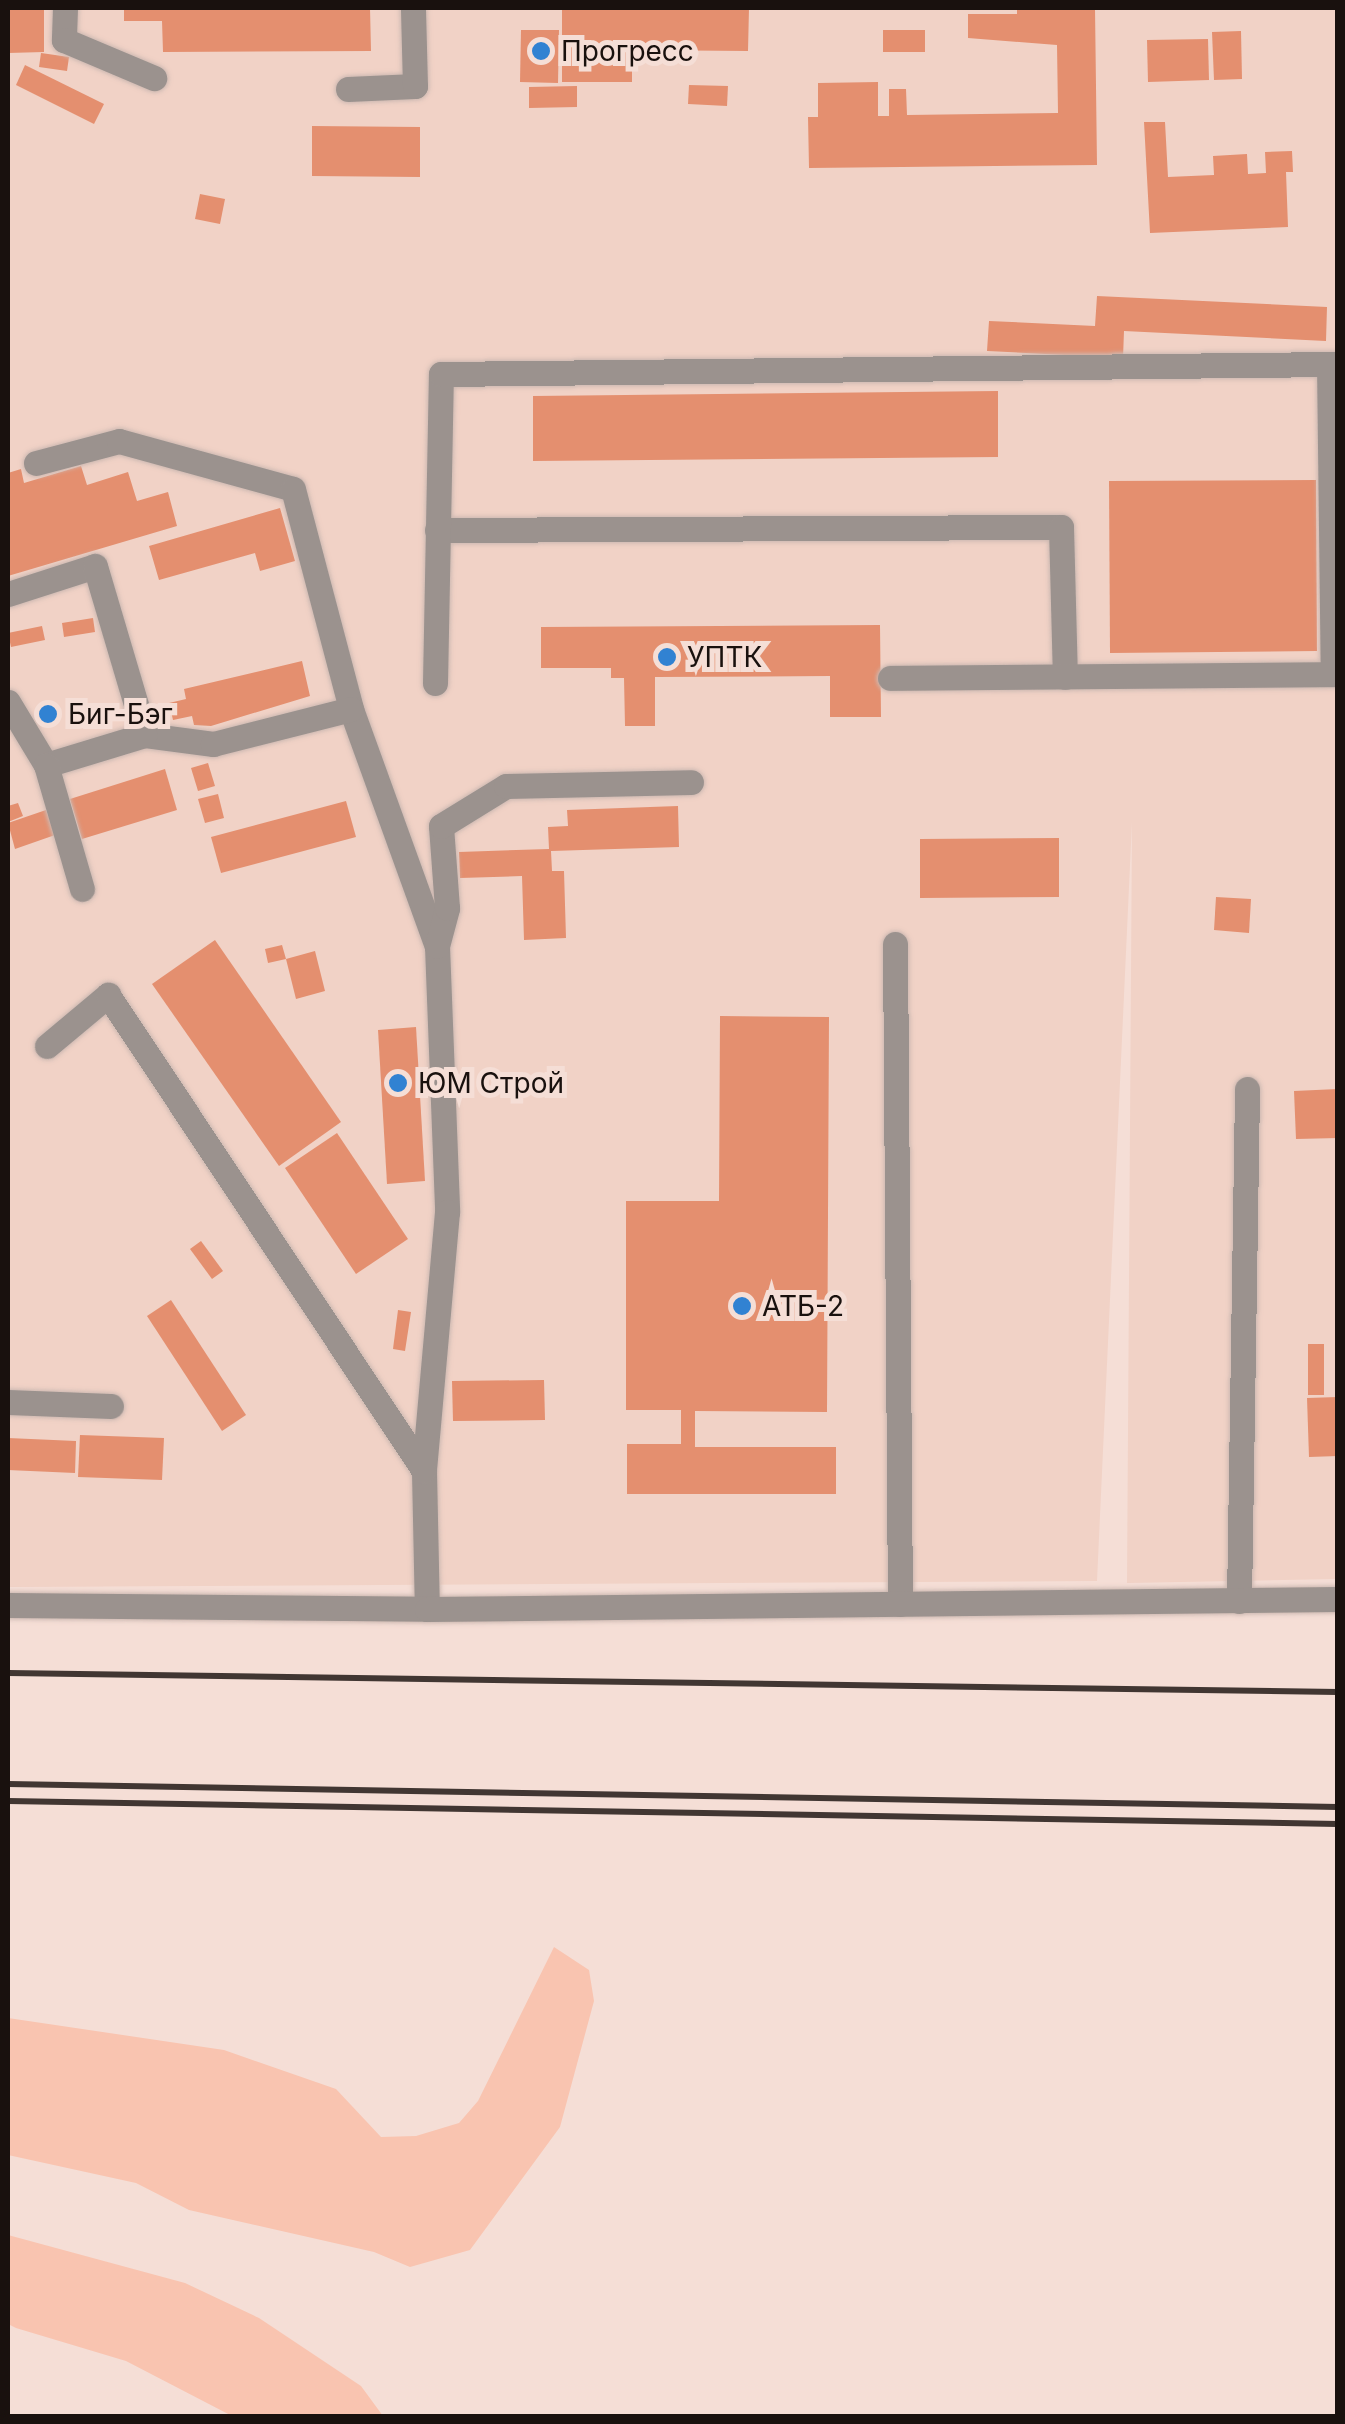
<!DOCTYPE html>
<meta charset="utf-8">
<style>
body{margin:0}
#map{position:relative;width:1345px;height:2424px;overflow:hidden;background:#f5ded6;font-family:Inter,sans-serif}
div>[style]{position:absolute}
.built>*{inset:0;background:#f1d2c6}
.green>*{inset:0;background:#f9c4b0}
.building>*{inset:0;background:#e48f6f}
.roads{filter:drop-shadow(0 0 2px #cdb9b2) drop-shadow(0 0 2px #cdb9b2)}
.minor>*{height:25px;margin:-12.5px;padding:0 12.5px;transform-origin:12.5px;border-radius:12.5px;background:#9b928e}
.rail>*{height:6px;margin:-3px;padding:0 3px;transform-origin:3px;border-radius:3px;background:#413632}
.dots>*{width:28px;height:28px;translate:-50% -50%;box-sizing:border-box;border:5px solid #f5ded6;border-radius:50%}
span{translate:-50% -50%;white-space:nowrap;text-align:center;line-height:1.15;-webkit-text-stroke:10px #f5ded6;paint-order:stroke}
.poi-label{font-size:28px;color:#19110e}
.left{translate:0 -50%;text-align:left}
.frame{position:absolute;inset:0;border:10px solid #19110e;pointer-events:none}
</style>
<div id="map">
<div class="built">
<div style="clip-path:polygon(8px 8px,1337px 8px,1337px 1579px,1127px 1583px,1132px 822px,1097px 1581px,8px 1587px)"></div>
</div>
<div class="green">
<div style="clip-path:polygon(554px 1947px,589px 1970px,594px 2001px,560px 2127px,470px 2250px,410px 2267px,374px 2252px,189px 2210px,136px 2183px,8px 2155px,8px 2018px,224px 2050px,336px 2089px,381px 2137px,416px 2136px,459px 2123px,478px 2101px)"></div>
<div style="clip-path:polygon(8px 2235px,185px 2283px,259px 2318px,361px 2386px,383px 2416px,232px 2416px,126px 2361px,16px 2328px,8px 2324px)"></div>
</div>
<div class="building">
<div style="clip-path:polygon(8px 8px,44px 8px,44px 52px,8px 53px)"></div>
<div style="clip-path:polygon(124px 8px,370px 8px,371px 51px,163px 52px,162px 21px,124px 21px)"></div>
<div style="clip-path:polygon(562px 8px,749px 8px,748px 51px,632px 50px,632px 82px,562px 82px)"></div>
<div style="clip-path:polygon(1017px 8px,1095px 8px,1097px 165px,809px 168px,808px 117px,818px 117px,818px 83px,878px 82px,878px 116px,889px 116px,889px 89px,906px 89px,907px 115px,1058px 113px,1057px 45px,968px 38px,968px 14px,1017px 14px)"></div>
<div style="clip-path:polygon(521px 30px,559px 30px,558px 83px,520px 82px)"></div>
<div style="clip-path:polygon(883px 30px,925px 30px,925px 52px,883px 52px)"></div>
<div style="clip-path:polygon(1241px 31px,1242px 79px,1214px 80px,1212px 32px)"></div>
<div style="clip-path:polygon(1208px 39px,1209px 80px,1148px 82px,1147px 40px)"></div>
<div style="clip-path:polygon(41px 53px,69px 57px,67px 71px,39px 67px)"></div>
<div style="clip-path:polygon(25px 65px,104px 104px,94px 124px,16px 85px)"></div>
<div style="clip-path:polygon(689px 85px,728px 86px,727px 106px,688px 104px)"></div>
<div style="clip-path:polygon(577px 86px,577px 107px,529px 108px,529px 87px)"></div>
<div style="clip-path:polygon(1144px 122px,1165px 122px,1168px 177px,1214px 175px,1213px 156px,1247px 154px,1248px 174px,1266px 173px,1265px 152px,1292px 151px,1293px 172px,1286px 172px,1288px 227px,1150px 233px)"></div>
<div style="clip-path:polygon(312px 126px,420px 127px,420px 177px,312px 176px)"></div>
<div style="clip-path:polygon(200px 194px,225px 199px,220px 224px,195px 219px)"></div>
<div style="clip-path:polygon(1097px 296px,1327px 307px,1326px 341px,1124px 331px,1123px 358px,987px 351px,989px 321px,1095px 326px)"></div>
<div style="clip-path:polygon(998px 391px,998px 457px,533px 461px,533px 396px)"></div>
<div style="clip-path:polygon(81px 466px,87px 485px,128px 472px,137px 501px,168px 492px,177px 526px,8px 576px,8px 473px,21px 469px,24px 483px)"></div>
<div style="clip-path:polygon(1316px 480px,1317px 651px,1110px 653px,1109px 481px)"></div>
<div style="clip-path:polygon(280px 508px,295px 561px,260px 571px,255px 553px,159px 580px,149px 546px)"></div>
<div style="clip-path:polygon(93px 618px,95px 632px,64px 637px,62px 623px)"></div>
<div style="clip-path:polygon(880px 625px,881px 717px,830px 717px,830px 676px,655px 677px,655px 726px,625px 726px,624px 678px,611px 678px,611px 668px,541px 668px,541px 627px)"></div>
<div style="clip-path:polygon(42px 626px,45px 640px,11px 647px,8px 633px)"></div>
<div style="clip-path:polygon(302px 661px,310px 696px,211px 726px,194px 725px,192px 716px,173px 720px,169px 703px,186px 699px,184px 689px)"></div>
<div style="clip-path:polygon(208px 763px,215px 786px,198px 791px,191px 768px)"></div>
<div style="clip-path:polygon(165px 769px,177px 810px,82px 839px,70px 799px)"></div>
<div style="clip-path:polygon(218px 794px,224px 818px,205px 823px,198px 799px)"></div>
<div style="clip-path:polygon(346px 801px,356px 837px,221px 873px,211px 837px)"></div>
<div style="clip-path:polygon(18px 803px,23px 816px,8px 822px,8px 806px)"></div>
<div style="clip-path:polygon(678px 806px,679px 847px,551px 851px,552px 871px,564px 871px,566px 938px,524px 940px,522px 876px,460px 878px,459px 852px,549px 849px,548px 827px,568px 826px,567px 810px)"></div>
<div style="clip-path:polygon(46px 810px,55px 835px,15px 849px,8px 823px)"></div>
<div style="clip-path:polygon(1059px 838px,1059px 897px,920px 898px,920px 839px)"></div>
<div style="clip-path:polygon(1216px 897px,1251px 899px,1249px 933px,1214px 930px)"></div>
<div style="clip-path:polygon(215px 940px,341px 1122px,279px 1166px,152px 984px)"></div>
<div style="clip-path:polygon(282px 945px,286px 959px,268px 963px,265px 949px)"></div>
<div style="clip-path:polygon(315px 951px,325px 991px,296px 999px,286px 959px)"></div>
<div style="clip-path:polygon(720px 1016px,829px 1017px,827px 1412px,695px 1411px,695px 1447px,836px 1447px,836px 1494px,627px 1494px,627px 1444px,681px 1444px,681px 1410px,626px 1410px,626px 1201px,719px 1201px)"></div>
<div style="clip-path:polygon(416px 1027px,425px 1181px,387px 1184px,378px 1030px)"></div>
<div style="clip-path:polygon(1338px 1089px,1338px 1138px,1296px 1139px,1294px 1091px)"></div>
<div style="clip-path:polygon(337px 1133px,408px 1239px,356px 1274px,285px 1168px)"></div>
<div style="clip-path:polygon(201px 1241px,223px 1271px,212px 1279px,190px 1249px)"></div>
<div style="clip-path:polygon(171px 1300px,246px 1415px,222px 1431px,147px 1316px)"></div>
<div style="clip-path:polygon(398px 1310px,411px 1312px,405px 1351px,393px 1349px)"></div>
<div style="clip-path:polygon(1308px 1344px,1324px 1344px,1324px 1395px,1308px 1395px)"></div>
<div style="clip-path:polygon(544px 1380px,545px 1420px,453px 1421px,452px 1381px)"></div>
<div style="clip-path:polygon(1338px 1397px,1338px 1456px,1309px 1457px,1307px 1398px)"></div>
<div style="clip-path:polygon(80px 1435px,164px 1438px,162px 1480px,78px 1477px)"></div>
<div style="clip-path:polygon(8px 1438px,76px 1441px,75px 1473px,8px 1470px)"></div>
</div>
<div class="roads">
<div class="minor">
<div style="left:65px;top:8px;width:32px;rotate:92deg"></div>
<div style="left:64px;top:40px;width:98px;rotate:22.9deg"></div>
<div style="left:348px;top:89px;width:67px;rotate:-2.6deg"></div>
<div style="left:415px;top:86px;width:78px;rotate:-91.5deg"></div>
<div style="left:1329px;top:364px;width:310px;rotate:89.3deg"></div>
<div style="left:36px;top:463px;width:86px;rotate:-14.8deg"></div>
<div style="left:119px;top:441px;width:180px;rotate:15.4deg"></div>
<div style="left:293px;top:489px;width:228px;rotate:75.2deg"></div>
<div style="left:351px;top:709px;width:252px;rotate:70.1deg"></div>
<div style="left:437px;top:946px;width:266px;rotate:87.8deg"></div>
<div style="left:447px;top:1212px;width:260px;rotate:95.1deg"></div>
<div style="left:424px;top:1471px;width:138px;rotate:88.8deg"></div>
<div style="left:437px;top:530px;width:624px;rotate:-0.28deg"></div>
<div style="left:1061px;top:527px;width:150px;rotate:88.5deg"></div>
<div style="left:8px;top:594px;width:91px;rotate:-17.8deg"></div>
<div style="left:95px;top:566px;width:176px;rotate:73.5deg"></div>
<div style="left:145px;top:735px;width:69px;rotate:7.5deg"></div>
<div style="left:213px;top:744px;width:142px;rotate:-14.2deg"></div>
<div style="left:890px;top:678px;width:448px;rotate:-0.5deg"></div>
<div style="left:435px;top:683px;width:309px;rotate:-88.9deg"></div>
<div style="left:441px;top:374px;width:897px;rotate:-0.64deg"></div>
<div style="left:8px;top:702px;width:74px;rotate:58.9deg"></div>
<div style="left:46px;top:765px;width:103px;rotate:-16.9deg"></div>
<div style="left:46px;top:765px;width:129px;rotate:73.8deg"></div>
<div style="left:895px;top:944px;width:660px;rotate:89.57deg"></div>
<div style="left:437px;top:946px;width:39px;rotate:-75deg"></div>
<div style="left:447px;top:908px;width:82px;rotate:-94.2deg"></div>
<div style="left:441px;top:826px;width:76px;rotate:-31.6deg"></div>
<div style="left:506px;top:786px;width:185px;rotate:-1.2deg"></div>
<div style="left:47px;top:1046px;width:80px;rotate:-39.9deg"></div>
<div style="left:108px;top:995px;width:571px;rotate:56.42deg"></div>
<div style="left:8px;top:1402px;width:103px;rotate:2.2deg"></div>
<div style="left:1239px;top:1601px;width:512px;rotate:-89.1deg"></div>
<div style="left:8px;top:1605px;width:419px;rotate:0.5deg"></div>
<div style="left:427px;top:1609px;width:911px;rotate:-0.63deg"></div>
</div>
</div>
<div class="rail">
<div style="left:8px;top:1673px;width:1330px;rotate:0.82deg"></div>
<div style="left:8px;top:1784px;width:1330px;rotate:0.99deg"></div>
<div style="left:8px;top:1801px;width:1330px;rotate:0.99deg"></div>
</div>
<div class="dots">
<div style="left:541px;top:51px;background:#3182d2"></div>
<div style="left:667px;top:657px;background:#3182d2"></div>
<div style="left:48px;top:714px;background:#3182d2"></div>
<div style="left:398px;top:1083px;background:#3182d2"></div>
<div style="left:742px;top:1306px;background:#3182d2"></div>
</div>
<div class="poi-label">
<span class="left" style="left:561px;top:51px">Прогресс</span>
<span class="left" style="left:687px;top:657px">УПТК</span>
<span class="left" style="left:68px;top:714px">Биг-Бэг</span>
<span class="left" style="left:418px;top:1083px">ЮМ Строй</span>
<span class="left" style="left:762px;top:1306px">АТБ-2</span>
</div>
<div class="frame"></div>
</div>
